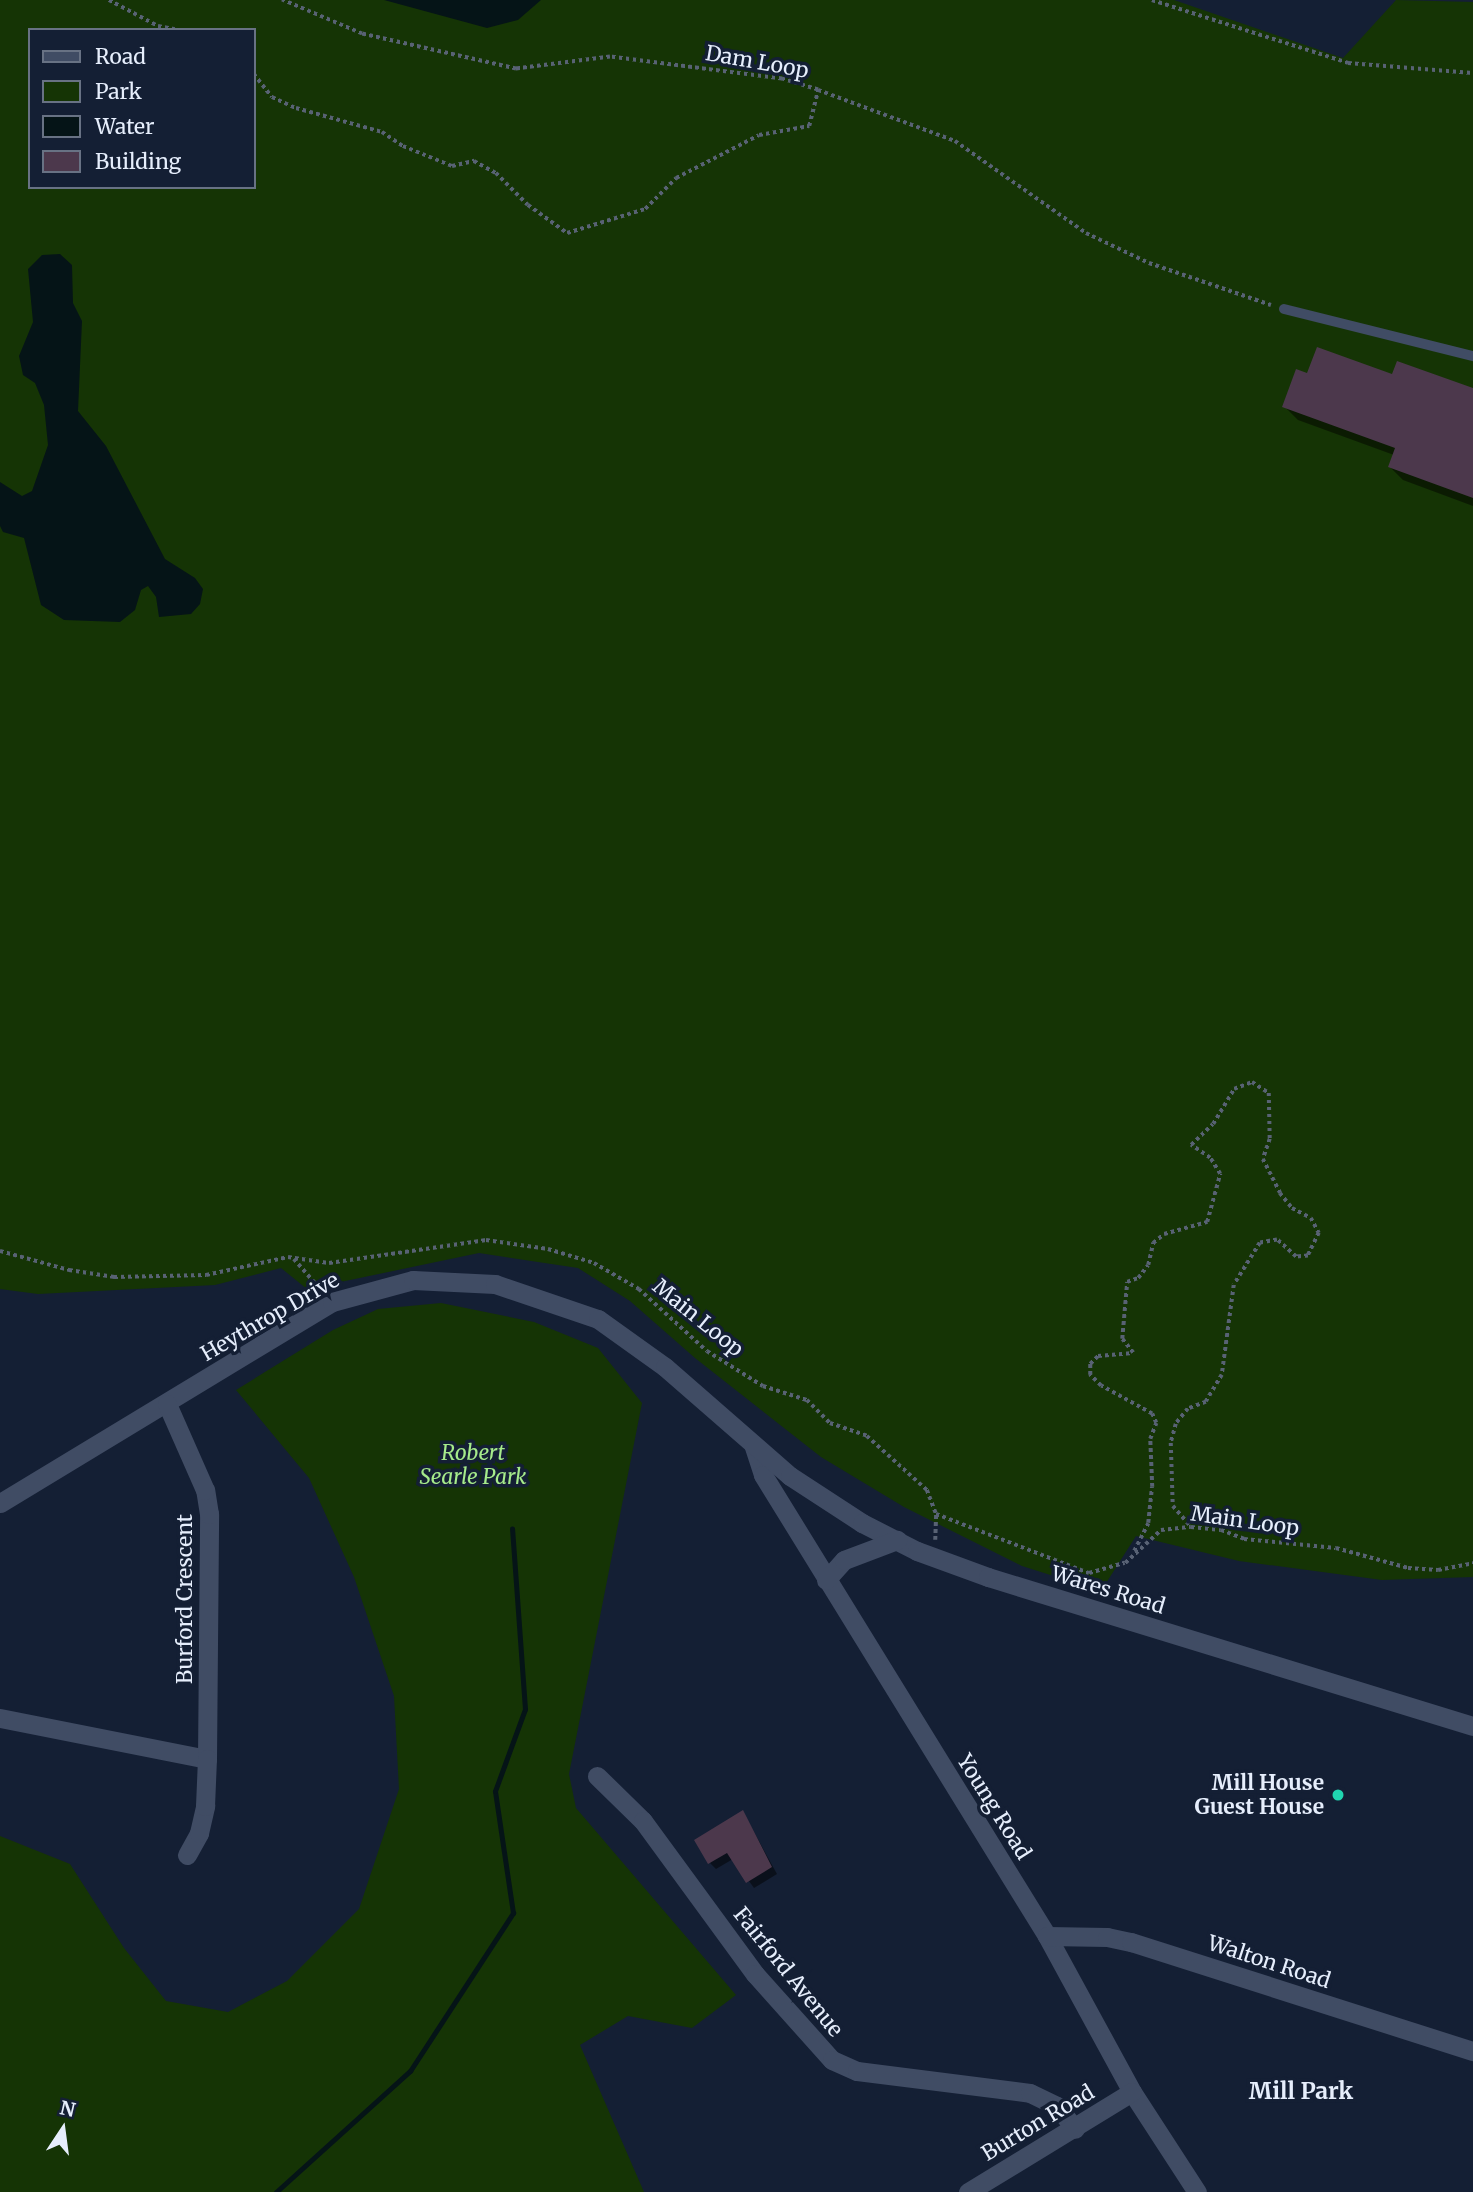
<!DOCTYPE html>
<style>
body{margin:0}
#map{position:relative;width:1473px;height:2192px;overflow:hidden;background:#141f34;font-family:Merriweather,serif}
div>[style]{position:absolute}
.green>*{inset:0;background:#153405}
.water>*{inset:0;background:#051417}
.shadow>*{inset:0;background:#0007}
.stream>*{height:5px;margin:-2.5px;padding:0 2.5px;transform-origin:2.5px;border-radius:2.5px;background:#051417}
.building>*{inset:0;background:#4c384c}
.path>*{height:3.5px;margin-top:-1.75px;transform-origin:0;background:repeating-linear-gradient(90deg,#586274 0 3.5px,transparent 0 7px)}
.service>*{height:10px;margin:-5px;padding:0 5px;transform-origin:5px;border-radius:5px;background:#404c64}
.minor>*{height:19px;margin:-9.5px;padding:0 9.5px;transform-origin:9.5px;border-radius:9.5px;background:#404c64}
.dots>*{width:19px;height:19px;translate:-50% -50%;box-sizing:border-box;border:4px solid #141f34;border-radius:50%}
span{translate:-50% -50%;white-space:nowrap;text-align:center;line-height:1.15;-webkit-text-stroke:7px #141f34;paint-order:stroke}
.street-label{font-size:21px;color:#e6eefc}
.park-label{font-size:21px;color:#a6eb8b;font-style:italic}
.poi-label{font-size:21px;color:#e6eefc;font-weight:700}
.right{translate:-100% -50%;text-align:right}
.neighbourhood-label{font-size:23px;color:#e6eefc;font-weight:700}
.legend{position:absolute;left:28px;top:28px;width:228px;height:161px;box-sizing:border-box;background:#141f34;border:2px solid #687284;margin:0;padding:9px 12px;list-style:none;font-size:21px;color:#e6eefc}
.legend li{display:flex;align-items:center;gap:14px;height:35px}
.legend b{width:35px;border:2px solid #687284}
.north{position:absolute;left:28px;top:2094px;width:70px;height:70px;-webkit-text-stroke:5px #141f34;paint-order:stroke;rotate:13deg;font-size:19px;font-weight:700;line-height:28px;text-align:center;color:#e6eefc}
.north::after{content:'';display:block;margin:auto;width:24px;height:32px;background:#e6eefc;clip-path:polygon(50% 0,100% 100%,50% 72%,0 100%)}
</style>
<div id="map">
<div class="green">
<div style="clip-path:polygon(evenodd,0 0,1174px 0,1343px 58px,1396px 0,1473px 2px,1473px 1577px,1382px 1580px,1239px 1561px,1136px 1536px,1101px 1591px,1022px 1566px,904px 1507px,821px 1457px,695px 1358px,630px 1301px,578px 1268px,479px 1253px,307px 1289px,281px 1268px,215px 1285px,38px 1294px,0 1289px,0 0,30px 30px,254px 30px,254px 187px,30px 187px,30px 30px)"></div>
<div style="clip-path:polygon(441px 1303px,534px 1322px,598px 1348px,642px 1403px,569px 1774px,576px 1808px,736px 1995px,692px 2028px,628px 2016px,580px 2045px,644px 2192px,0 2192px,0 1836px,70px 1864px,124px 1948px,166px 2001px,228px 2012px,287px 1981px,359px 1909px,399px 1789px,394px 1696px,354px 1577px,309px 1478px,236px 1390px,333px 1330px,378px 1309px)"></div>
</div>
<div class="water">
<div style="clip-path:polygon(384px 0,541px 0,518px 20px,487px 28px)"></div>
<div style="clip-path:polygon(60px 254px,72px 265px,73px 303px,82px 321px,78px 411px,106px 446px,165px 559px,195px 578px,203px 589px,200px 604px,191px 614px,159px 617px,156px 597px,148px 586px,141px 590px,135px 610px,120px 622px,64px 620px,41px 605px,24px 538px,3px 532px,0 526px,0 482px,22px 496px,32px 491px,48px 445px,44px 405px,35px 383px,23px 375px,19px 356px,33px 322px,28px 269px,42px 255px)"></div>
</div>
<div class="shadow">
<div style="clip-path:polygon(1308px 375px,1393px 376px,1473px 390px,1473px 506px,1403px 480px,1390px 467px,1394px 455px,1298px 420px,1284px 406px)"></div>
<div style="clip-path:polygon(743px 1812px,777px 1874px,754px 1888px,733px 1859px,716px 1869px,710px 1863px)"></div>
</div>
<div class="stream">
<div style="left:276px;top:2192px;width:181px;rotate:-42.1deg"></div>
<div style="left:410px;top:2071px;width:189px;rotate:-56.9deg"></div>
<div style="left:513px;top:1913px;width:123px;rotate:-98.4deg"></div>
<div style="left:495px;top:1791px;width:87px;rotate:-69.9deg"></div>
<div style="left:525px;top:1709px;width:181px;rotate:-94.1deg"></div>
</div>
<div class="building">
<div style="clip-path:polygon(1317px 347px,1392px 374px,1397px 361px,1473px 388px,1473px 498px,1388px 467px,1395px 448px,1282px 407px,1296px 369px,1307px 373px)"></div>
<div style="clip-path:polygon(743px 1810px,772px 1867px,746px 1883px,727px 1853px,708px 1864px,694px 1840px)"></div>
</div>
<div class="path">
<div style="left:109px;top:0;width:55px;rotate:28deg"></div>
<div style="left:158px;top:26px;width:20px;rotate:11deg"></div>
<div style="left:1152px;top:0;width:206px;rotate:17.8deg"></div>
<div style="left:1348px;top:63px;width:125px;rotate:4.6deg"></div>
<div style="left:254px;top:74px;width:29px;rotate:52deg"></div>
<div style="left:272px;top:97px;width:26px;rotate:25deg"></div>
<div style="left:296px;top:108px;width:89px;rotate:15.6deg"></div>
<div style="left:382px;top:132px;width:25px;rotate:34deg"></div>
<div style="left:403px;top:146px;width:53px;rotate:22.2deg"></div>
<div style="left:452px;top:166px;width:23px;rotate:-13deg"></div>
<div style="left:474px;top:161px;width:25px;rotate:29deg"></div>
<div style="left:496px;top:173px;width:45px;rotate:45deg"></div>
<div style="left:528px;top:205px;width:48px;rotate:35.7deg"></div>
<div style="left:567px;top:233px;width:82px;rotate:-17.1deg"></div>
<div style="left:645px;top:209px;width:44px;rotate:-45deg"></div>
<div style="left:676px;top:178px;width:93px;rotate:-27.4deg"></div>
<div style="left:759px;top:135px;width:51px;rotate:-10.2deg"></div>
<div style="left:809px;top:126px;width:37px;rotate:-76deg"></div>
<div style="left:818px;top:90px;width:38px;rotate:-163deg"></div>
<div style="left:782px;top:79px;width:173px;rotate:-172.7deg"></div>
<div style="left:610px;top:57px;width:95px;rotate:172.7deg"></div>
<div style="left:516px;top:69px;width:158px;rotate:-167.2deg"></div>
<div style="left:362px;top:34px;width:87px;rotate:-157deg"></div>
<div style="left:818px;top:90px;width:146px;rotate:20.4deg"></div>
<div style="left:955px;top:141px;width:160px;rotate:35.1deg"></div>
<div style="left:1086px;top:233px;width:70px;rotate:25.5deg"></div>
<div style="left:1149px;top:263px;width:129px;rotate:19deg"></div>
<div style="left:0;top:1251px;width:72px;rotate:15.4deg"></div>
<div style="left:69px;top:1270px;width:46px;rotate:8.8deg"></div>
<div style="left:114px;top:1277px;width:92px;rotate:-1.2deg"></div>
<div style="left:206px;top:1275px;width:84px;rotate:-12.4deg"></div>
<div style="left:288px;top:1257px;width:41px;rotate:8.3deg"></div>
<div style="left:329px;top:1263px;width:159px;rotate:-8.3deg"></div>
<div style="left:486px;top:1240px;width:63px;rotate:8.3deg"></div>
<div style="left:548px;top:1249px;width:48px;rotate:16.9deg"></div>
<div style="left:594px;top:1263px;width:52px;rotate:30deg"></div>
<div style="left:639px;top:1289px;width:92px;rotate:42.4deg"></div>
<div style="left:707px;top:1351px;width:66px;rotate:32deg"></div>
<div style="left:763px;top:1386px;width:46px;rotate:17.7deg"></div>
<div style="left:807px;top:1400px;width:33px;rotate:45deg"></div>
<div style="left:830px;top:1423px;width:39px;rotate:19deg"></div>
<div style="left:867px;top:1436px;width:81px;rotate:42deg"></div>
<div style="left:927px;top:1490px;width:26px;rotate:69deg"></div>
<div style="left:936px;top:1514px;width:164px;rotate:21.1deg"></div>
<div style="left:1089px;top:1573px;width:37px;rotate:-16deg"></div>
<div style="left:1125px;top:1563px;width:49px;rotate:-42.5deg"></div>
<div style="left:1161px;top:1530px;width:30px;rotate:-6deg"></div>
<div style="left:1191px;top:1527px;width:30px;rotate:6deg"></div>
<div style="left:1221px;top:1530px;width:25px;rotate:21deg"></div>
<div style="left:1244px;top:1539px;width:92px;rotate:5.6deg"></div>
<div style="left:1336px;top:1548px;width:75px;rotate:15.5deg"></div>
<div style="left:1408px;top:1568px;width:30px;rotate:4deg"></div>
<div style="left:1438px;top:1570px;width:36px;rotate:-11deg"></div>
<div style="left:294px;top:1259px;width:41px;rotate:48.9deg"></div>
<div style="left:935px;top:1540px;width:26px;rotate:-88deg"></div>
<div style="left:1134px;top:1551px;width:31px;rotate:-63deg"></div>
<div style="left:1148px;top:1523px;width:36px;rotate:-84deg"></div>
<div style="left:1152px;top:1487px;width:48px;rotate:-92.4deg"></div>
<div style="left:1150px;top:1439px;width:17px;rotate:-69deg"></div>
<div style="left:1156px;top:1423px;width:10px;rotate:-114deg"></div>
<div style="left:1152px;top:1414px;width:58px;rotate:-151.2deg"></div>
<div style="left:1101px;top:1386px;width:16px;rotate:-135deg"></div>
<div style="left:1090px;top:1375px;width:11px;rotate:-90deg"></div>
<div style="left:1090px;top:1364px;width:11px;rotate:-45deg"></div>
<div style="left:1098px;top:1356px;width:35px;rotate:-5deg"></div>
<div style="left:1133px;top:1353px;width:18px;rotate:-128deg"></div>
<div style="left:1122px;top:1339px;width:57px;rotate:-85deg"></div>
<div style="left:1127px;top:1282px;width:12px;rotate:-20deg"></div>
<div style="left:1138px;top:1278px;width:16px;rotate:-52deg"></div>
<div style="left:1148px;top:1265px;width:23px;rotate:-77deg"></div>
<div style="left:1153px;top:1243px;width:14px;rotate:-39deg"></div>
<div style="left:1164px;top:1234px;width:45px;rotate:-15.6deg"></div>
<div style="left:1207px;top:1222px;width:50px;rotate:-74.8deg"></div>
<div style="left:1220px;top:1174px;width:19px;rotate:-122deg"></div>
<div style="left:1210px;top:1158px;width:23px;rotate:-146deg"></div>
<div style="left:1191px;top:1145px;width:30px;rotate:-44deg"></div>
<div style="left:1213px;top:1124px;width:41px;rotate:-59deg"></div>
<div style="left:1234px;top:1089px;width:19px;rotate:-21deg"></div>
<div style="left:1252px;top:1082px;width:20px;rotate:33deg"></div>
<div style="left:1269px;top:1093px;width:46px;rotate:88.8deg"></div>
<div style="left:1270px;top:1139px;width:21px;rotate:109deg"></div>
<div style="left:1263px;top:1159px;width:38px;rotate:63deg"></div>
<div style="left:1280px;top:1193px;width:19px;rotate:51deg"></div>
<div style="left:1292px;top:1208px;width:21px;rotate:28deg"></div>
<div style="left:1311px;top:1218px;width:17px;rotate:62deg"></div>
<div style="left:1319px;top:1233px;width:25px;rotate:116deg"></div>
<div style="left:1308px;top:1256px;width:12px;rotate:175deg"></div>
<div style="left:1296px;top:1257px;width:25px;rotate:-138deg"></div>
<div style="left:1277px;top:1240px;width:17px;rotate:170deg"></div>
<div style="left:1260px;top:1243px;width:49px;rotate:121.8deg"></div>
<div style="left:1234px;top:1285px;width:91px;rotate:97.6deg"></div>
<div style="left:1222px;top:1375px;width:31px;rotate:121deg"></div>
<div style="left:1206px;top:1402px;width:19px;rotate:159deg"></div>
<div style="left:1188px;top:1409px;width:19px;rotate:129deg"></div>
<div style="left:1176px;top:1424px;width:20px;rotate:105deg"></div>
<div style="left:1171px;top:1443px;width:63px;rotate:88.2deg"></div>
<div style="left:1173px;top:1506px;width:28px;rotate:49deg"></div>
</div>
<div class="service">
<div style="left:1284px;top:309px;width:195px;rotate:14deg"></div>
</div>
<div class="minor">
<div style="left:754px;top:1447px;width:29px;rotate:72deg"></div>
<div style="left:763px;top:1475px;width:541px;rotate:58.36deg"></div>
<div style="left:1047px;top:1936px;width:178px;rotate:61.4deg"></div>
<div style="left:1132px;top:2092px;width:119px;rotate:57deg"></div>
<div style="left:0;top:1503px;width:388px;rotate:-31.2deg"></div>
<div style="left:332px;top:1302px;width:84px;rotate:-15.2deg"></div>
<div style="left:413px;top:1280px;width:82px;rotate:2.8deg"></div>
<div style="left:495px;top:1284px;width:109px;rotate:18.8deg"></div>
<div style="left:598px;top:1319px;width:82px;rotate:35.6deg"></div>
<div style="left:665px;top:1367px;width:166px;rotate:41.1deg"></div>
<div style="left:790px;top:1476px;width:86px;rotate:33.1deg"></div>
<div style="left:862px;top:1523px;width:62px;rotate:27deg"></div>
<div style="left:917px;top:1551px;width:76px;rotate:20.1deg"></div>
<div style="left:988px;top:1577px;width:507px;rotate:17.08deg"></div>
<div style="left:826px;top:1580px;width:27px;rotate:-48deg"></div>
<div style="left:844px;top:1560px;width:57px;rotate:-20.7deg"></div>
<div style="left:0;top:1718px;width:211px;rotate:11.2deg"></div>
<div style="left:207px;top:1759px;width:245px;rotate:-89.5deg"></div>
<div style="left:209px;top:1514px;width:24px;rotate:-99deg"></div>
<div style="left:205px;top:1490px;width:94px;rotate:-113.8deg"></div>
<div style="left:597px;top:1776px;width:64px;rotate:44.4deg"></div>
<div style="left:643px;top:1821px;width:190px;rotate:53.8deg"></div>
<div style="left:755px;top:1974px;width:115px;rotate:48.2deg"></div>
<div style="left:832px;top:2060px;width:27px;rotate:24deg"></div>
<div style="left:857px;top:2071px;width:174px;rotate:7.2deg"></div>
<div style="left:1030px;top:2093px;width:30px;rotate:26deg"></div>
<div style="left:1057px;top:2106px;width:29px;rotate:52deg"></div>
<div style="left:187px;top:1855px;width:25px;rotate:-61deg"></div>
<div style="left:199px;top:1833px;width:28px;rotate:-77deg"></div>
<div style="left:205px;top:1806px;width:47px;rotate:-87.6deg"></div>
<div style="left:1047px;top:1936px;width:60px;rotate:1deg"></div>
<div style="left:1107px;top:1937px;width:25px;rotate:12deg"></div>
<div style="left:1131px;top:1942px;width:359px;rotate:17.7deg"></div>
<div style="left:968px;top:2192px;width:192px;rotate:-31.4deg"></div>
</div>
<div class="dots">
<div style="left:1338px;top:1795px;background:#20d5b0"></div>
</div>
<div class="street-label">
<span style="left:757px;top:62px;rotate:10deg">Dam Loop</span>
<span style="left:270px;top:1317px;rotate:-30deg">Heythrop Drive</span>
<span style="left:698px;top:1318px;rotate:39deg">Main Loop</span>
<span style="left:1245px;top:1521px;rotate:8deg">Main Loop</span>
<span style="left:1108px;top:1590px;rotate:17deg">Wares Road</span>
<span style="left:185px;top:1599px;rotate:-90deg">Burford Crescent</span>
<span style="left:994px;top:1807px;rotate:58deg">Young Road</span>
<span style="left:1269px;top:1962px;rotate:18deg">Walton Road</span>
<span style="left:788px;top:1972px;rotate:51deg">Fairford Avenue</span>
<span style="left:1038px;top:2123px;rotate:-31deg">Burton Road</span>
</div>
<div class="park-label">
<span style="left:473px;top:1465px">Robert<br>Searle Park</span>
</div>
<div class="poi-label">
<span class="right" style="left:1324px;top:1795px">Mill House<br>Guest House</span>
</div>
<div class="neighbourhood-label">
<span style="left:1301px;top:2091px">Mill Park</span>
</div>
<ul class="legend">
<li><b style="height:9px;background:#404c64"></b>Road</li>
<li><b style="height:19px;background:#153405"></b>Park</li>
<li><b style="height:19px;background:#051417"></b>Water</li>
<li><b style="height:19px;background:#4c384c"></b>Building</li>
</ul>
<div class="north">N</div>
</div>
